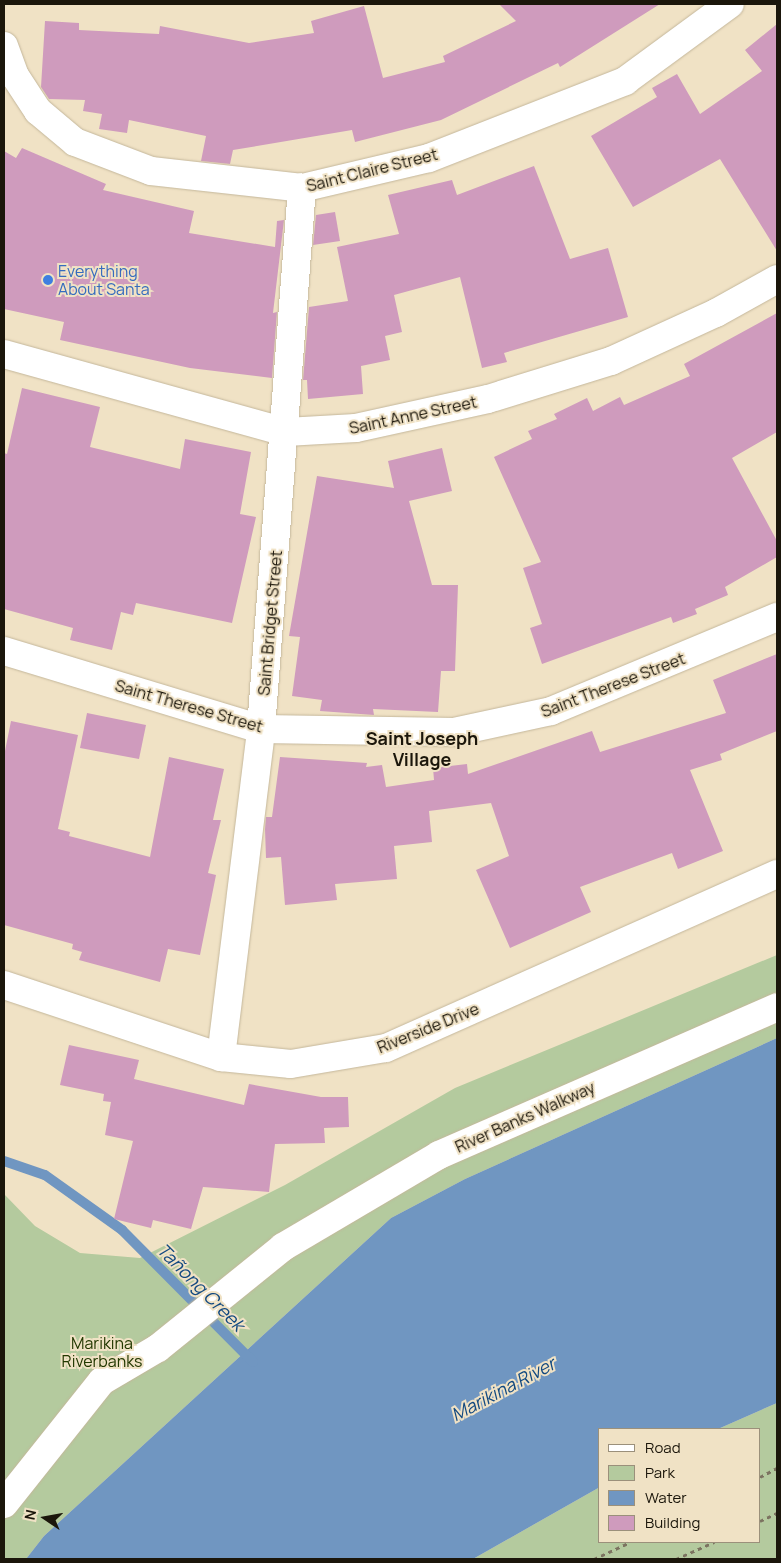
<!DOCTYPE html>
<meta charset="utf-8">
<style>
body{margin:0}
#map{position:relative;width:781px;height:1563px;overflow:hidden;background:#f0e2c5;font-family:Manrope,sans-serif}
div>[style]{position:absolute}
.green>*{inset:0;background:#b4ca9e}
.water>*{inset:0;background:#7096c1}
.stream>*{height:10px;margin:-5px;padding:0 5px;transform-origin:5px;border-radius:5px;background:#7096c1}
.building>*{inset:0;background:#cf9bbd}
.path>*{height:3px;margin-top:-1.5px;transform-origin:0;background:repeating-linear-gradient(90deg,#7c7360 0 4px,transparent 0 8px)}
.roads{filter:drop-shadow(0 0 1px #c4b79b) drop-shadow(0 0 1px #c4b79b)}
.street>*{height:28px;margin:-14px;padding:0 14px;transform-origin:14px;border-radius:14px;background:#fff}
.dots>*{width:14px;height:14px;translate:-50% -50%;box-sizing:border-box;border:2px solid #f0e2c5;border-radius:50%}
span{translate:-50% -50%;white-space:nowrap;text-align:center;line-height:1.15;-webkit-text-stroke:4px #f0e2c5;paint-order:stroke}
.street-label{font-size:16px;color:#1b160b}
.shop-label{font-size:16px;color:#366cbe}
.left{translate:0 -50%;text-align:left}
.park-label{font-size:16px;color:#223800}
.neighbourhood-label{font-size:18px;color:#1b160b;font-weight:700}
.water-label{font-size:18px;color:#124980;font-style:italic}
.frame{position:absolute;inset:0;border:5px solid #1b160b;pointer-events:none}
.legend{position:absolute;left:598px;top:1428px;width:162px;height:115px;box-sizing:border-box;background:#f0e2c5;border:1px solid #9b907b;margin:0;padding:6px 9px;list-style:none;font-size:15px;color:#1b160b}
.legend li{display:flex;align-items:center;gap:10px;height:25px}
.legend b{width:25px;border:1px solid #9b907b}
.north{position:absolute;left:20px;top:1493px;width:50px;height:50px;-webkit-text-stroke:4px #f0e2c5;paint-order:stroke;rotate:282deg;font-size:14px;font-weight:700;line-height:20px;text-align:center;color:#1b160b}
.north::after{content:'';display:block;margin:auto;width:18px;height:22px;background:#1b160b;clip-path:polygon(50% 0,100% 100%,50% 72%,0 100%)}
</style>
<div id="map">
<div class="green">
<div style="clip-path:polygon(777px 955px,777px 1038px,465px 1179px,391px 1218px,44px 1536px,26px 1559px,4px 1559px,4px 1194px,35px 1226px,80px 1253px,140px 1258px,285px 1185px,455px 1088px)"></div>
<div style="clip-path:polygon(777px 1403px,777px 1559px,473px 1559px,600px 1487px,600px 1542px,760px 1542px,760px 1429px,718px 1429px)"></div>
</div>
<div class="water">
<div style="clip-path:polygon(777px 1038px,777px 1403px,718px 1429px,600px 1429px,600px 1487px,473px 1559px,26px 1559px,44px 1536px,391px 1218px,465px 1179px)"></div>
</div>
<div class="stream">
<div style="left:4px;top:1161px;width:43px;rotate:18.9deg"></div>
<div style="left:45px;top:1175px;width:95px;rotate:35.5deg"></div>
<div style="left:122px;top:1230px;width:186px;rotate:45.2deg"></div>
</div>
<div class="building">
<div style="clip-path:polygon(499px 4px,660px 4px,560px 67px,558px 63px,441px 120px,355px 142px,352px 130px,233px 150px,230px 164px,201px 161px,206px 136px,129px 120px,127px 133px,99px 129px,102px 114px,83px 111px,85px 100px,49px 99px,41px 87px,45px 21px,79px 23px,79px 30px,159px 34px,160px 26px,249px 43px,314px 33px,311px 21px,364px 6px,383px 78px,445px 62px,443px 56px,516px 21px)"></div>
<div style="clip-path:polygon(777px 24px,777px 251px,720px 159px,633px 207px,591px 136px,657px 97px,652px 88px,677px 74px,700px 114px,762px 71px,745px 50px)"></div>
<div style="clip-path:polygon(22px 148px,106px 184px,103px 190px,194px 211px,189px 233px,275px 247px,277px 221px,284px 220px,273px 313px,277px 312px,272px 378px,190px 368px,60px 340px,64px 322px,4px 309px,4px 151px,16px 158px)"></div>
<div style="clip-path:polygon(534px 166px,570px 259px,608px 248px,628px 317px,504px 353px,507px 362px,482px 368px,460px 277px,394px 295px,402px 332px,385px 336px,390px 360px,361px 366px,363px 394px,308px 399px,307px 380px,303px 380px,309px 307px,348px 301px,337px 247px,399px 234px,388px 195px,452px 180px,457px 195px)"></div>
<div style="clip-path:polygon(335px 212px,340px 241px,313px 245px,316px 215px)"></div>
<div style="clip-path:polygon(777px 313px,777px 432px,732px 458px,777px 541px,777px 557px,725px 587px,728px 595px,695px 609px,697px 614px,673px 623px,671px 617px,542px 664px,530px 628px,542px 624px,523px 568px,541px 562px,494px 457px,532px 439px,528px 431px,557px 419px,554px 414px,587px 398px,593px 411px,620px 397px,624px 405px,690px 376px,684px 364px)"></div>
<div style="clip-path:polygon(22px 388px,100px 407px,90px 447px,180px 469px,185px 439px,251px 452px,240px 514px,256px 517px,232px 623px,136px 603px,133px 615px,121px 612px,112px 650px,70px 640px,73px 628px,4px 609px,4px 453px,7px 454px)"></div>
<div style="clip-path:polygon(442px 448px,452px 491px,409px 501px,432px 585px,458px 585px,455px 671px,441px 671px,438px 712px,373px 709px,374px 715px,320px 711px,322px 700px,292px 696px,300px 637px,289px 636px,317px 476px,394px 488px,388px 461px)"></div>
<div style="clip-path:polygon(777px 654px,777px 731px,720px 754px,722px 760px,690px 770px,723px 851px,678px 869px,672px 853px,580px 887px,591px 912px,510px 948px,476px 870px,509px 856px,491px 803px,429px 811px,432px 842px,394px 846px,397px 879px,335px 884px,337px 900px,285px 905px,281px 857px,266px 858px,265px 829px,266px 817px,272px 817px,280px 757px,367px 763px,366px 767px,382px 765px,386px 787px,434px 780px,433px 768px,467px 764px,468px 774px,592px 731px,600px 752px,726px 713px,713px 680px)"></div>
<div style="clip-path:polygon(87px 713px,146px 725px,139px 759px,80px 748px)"></div>
<div style="clip-path:polygon(11px 721px,78px 735px,58px 829px,70px 832px,69px 836px,150px 857px,169px 757px,224px 769px,213px 820px,221px 820px,208px 873px,216px 875px,200px 955px,168px 949px,160px 982px,79px 960px,82px 952px,72px 949px,73px 944px,4px 925px,4px 756px)"></div>
<div style="clip-path:polygon(69px 1045px,139px 1060px,134px 1079px,244px 1105px,249px 1084px,321px 1097px,348px 1097px,349px 1127px,324px 1128px,325px 1143px,275px 1144px,269px 1192px,203px 1187px,191px 1229px,153px 1220px,151px 1228px,114px 1219px,133px 1141px,105px 1135px,111px 1102px,103px 1101px,104px 1094px,60px 1085px)"></div>
</div>
<div class="path">
<div style="left:760px;top:1477px;width:19px;rotate:-28deg"></div>
<div style="left:760px;top:1521px;width:19px;rotate:-25deg"></div>
<div style="left:594px;top:1559px;width:40px;rotate:-25deg"></div>
<div style="left:676px;top:1559px;width:42px;rotate:-24.1deg"></div>
</div>
<div class="roads">
<div class="street">
<div style="left:4px;top:46px;width:32px;rotate:70deg"></div>
<div style="left:15px;top:76px;width:42px;rotate:56.7deg"></div>
<div style="left:38px;top:111px;width:48px;rotate:40deg"></div>
<div style="left:75px;top:142px;width:81px;rotate:20.9deg"></div>
<div style="left:151px;top:171px;width:152px;rotate:6.4deg"></div>
<div style="left:302px;top:188px;width:130px;rotate:-13.3deg"></div>
<div style="left:429px;top:158px;width:211px;rotate:-21.4deg"></div>
<div style="left:625px;top:81px;width:130px;rotate:-36.3deg"></div>
<div style="left:4px;top:354px;width:293px;rotate:15.5deg"></div>
<div style="left:286px;top:432px;width:70px;rotate:-3.3deg"></div>
<div style="left:356px;top:428px;width:135px;rotate:-12.4deg"></div>
<div style="left:488px;top:399px;width:129px;rotate:-17.2deg"></div>
<div style="left:611px;top:361px;width:115px;rotate:-24.6deg"></div>
<div style="left:716px;top:313px;width:70px;rotate:-29.1deg"></div>
<div style="left:4px;top:651px;width:269px;rotate:16.9deg"></div>
<div style="left:261px;top:729px;width:193px;rotate:0.9deg"></div>
<div style="left:454px;top:732px;width:99px;rotate:-12.2deg"></div>
<div style="left:551px;top:711px;width:245px;rotate:-22.6deg"></div>
<div style="left:4px;top:985px;width:229px;rotate:18.4deg"></div>
<div style="left:221px;top:1057px;width:70px;rotate:5.7deg"></div>
<div style="left:291px;top:1064px;width:96px;rotate:-9.6deg"></div>
<div style="left:386px;top:1048px;width:428px;rotate:-24deg"></div>
<div style="left:221px;top:1057px;width:330px;rotate:-83deg"></div>
<div style="left:261px;top:729px;width:543px;rotate:-85.67deg"></div>
<div style="left:4px;top:1504px;width:157px;rotate:-51.5deg"></div>
<div style="left:102px;top:1381px;width:65px;rotate:-30.5deg"></div>
<div style="left:158px;top:1348px;width:161px;rotate:-38.9deg"></div>
<div style="left:283px;top:1247px;width:181px;rotate:-30.5deg"></div>
<div style="left:439px;top:1155px;width:369px;rotate:-23.6deg"></div>
</div>
</div>
<div class="dots">
<div style="left:48px;top:280px;background:#3f7fe0"></div>
</div>
<div class="street-label">
<span style="left:372px;top:170px;rotate:-14deg">Saint Claire Street</span>
<span style="left:413px;top:415px;rotate:-12deg">Saint Anne Street</span>
<span style="left:270px;top:623px;rotate:-85deg">Saint Bridget Street</span>
<span style="left:613px;top:685px;rotate:-21deg">Saint Therese Street</span>
<span style="left:189px;top:706px;rotate:16deg">Saint Therese Street</span>
<span style="left:428px;top:1028px;rotate:-22deg">Riverside Drive</span>
<span style="left:525px;top:1117px;rotate:-24deg">River Banks Walkway</span>
</div>
<div class="shop-label">
<span class="left" style="left:58px;top:280px">Everything<br>About Santa</span>
</div>
<div class="park-label">
<span style="left:102px;top:1352px">Marikina<br>Riverbanks</span>
</div>
<div class="neighbourhood-label">
<span style="left:422px;top:749px">Saint Joseph<br>Village</span>
</div>
<div class="water-label">
<span style="left:201px;top:1287px;rotate:45deg">Tañong Creek</span>
<span style="left:503px;top:1389px;rotate:-28deg">Marikina River</span>
</div>
<div class="frame"></div>
<ul class="legend">
<li><b style="height:6px;background:#fff"></b>Road</li>
<li><b style="height:14px;background:#b4ca9e"></b>Park</li>
<li><b style="height:14px;background:#7096c1"></b>Water</li>
<li><b style="height:14px;background:#cf9bbd"></b>Building</li>
</ul>
<div class="north">N</div>
</div>
